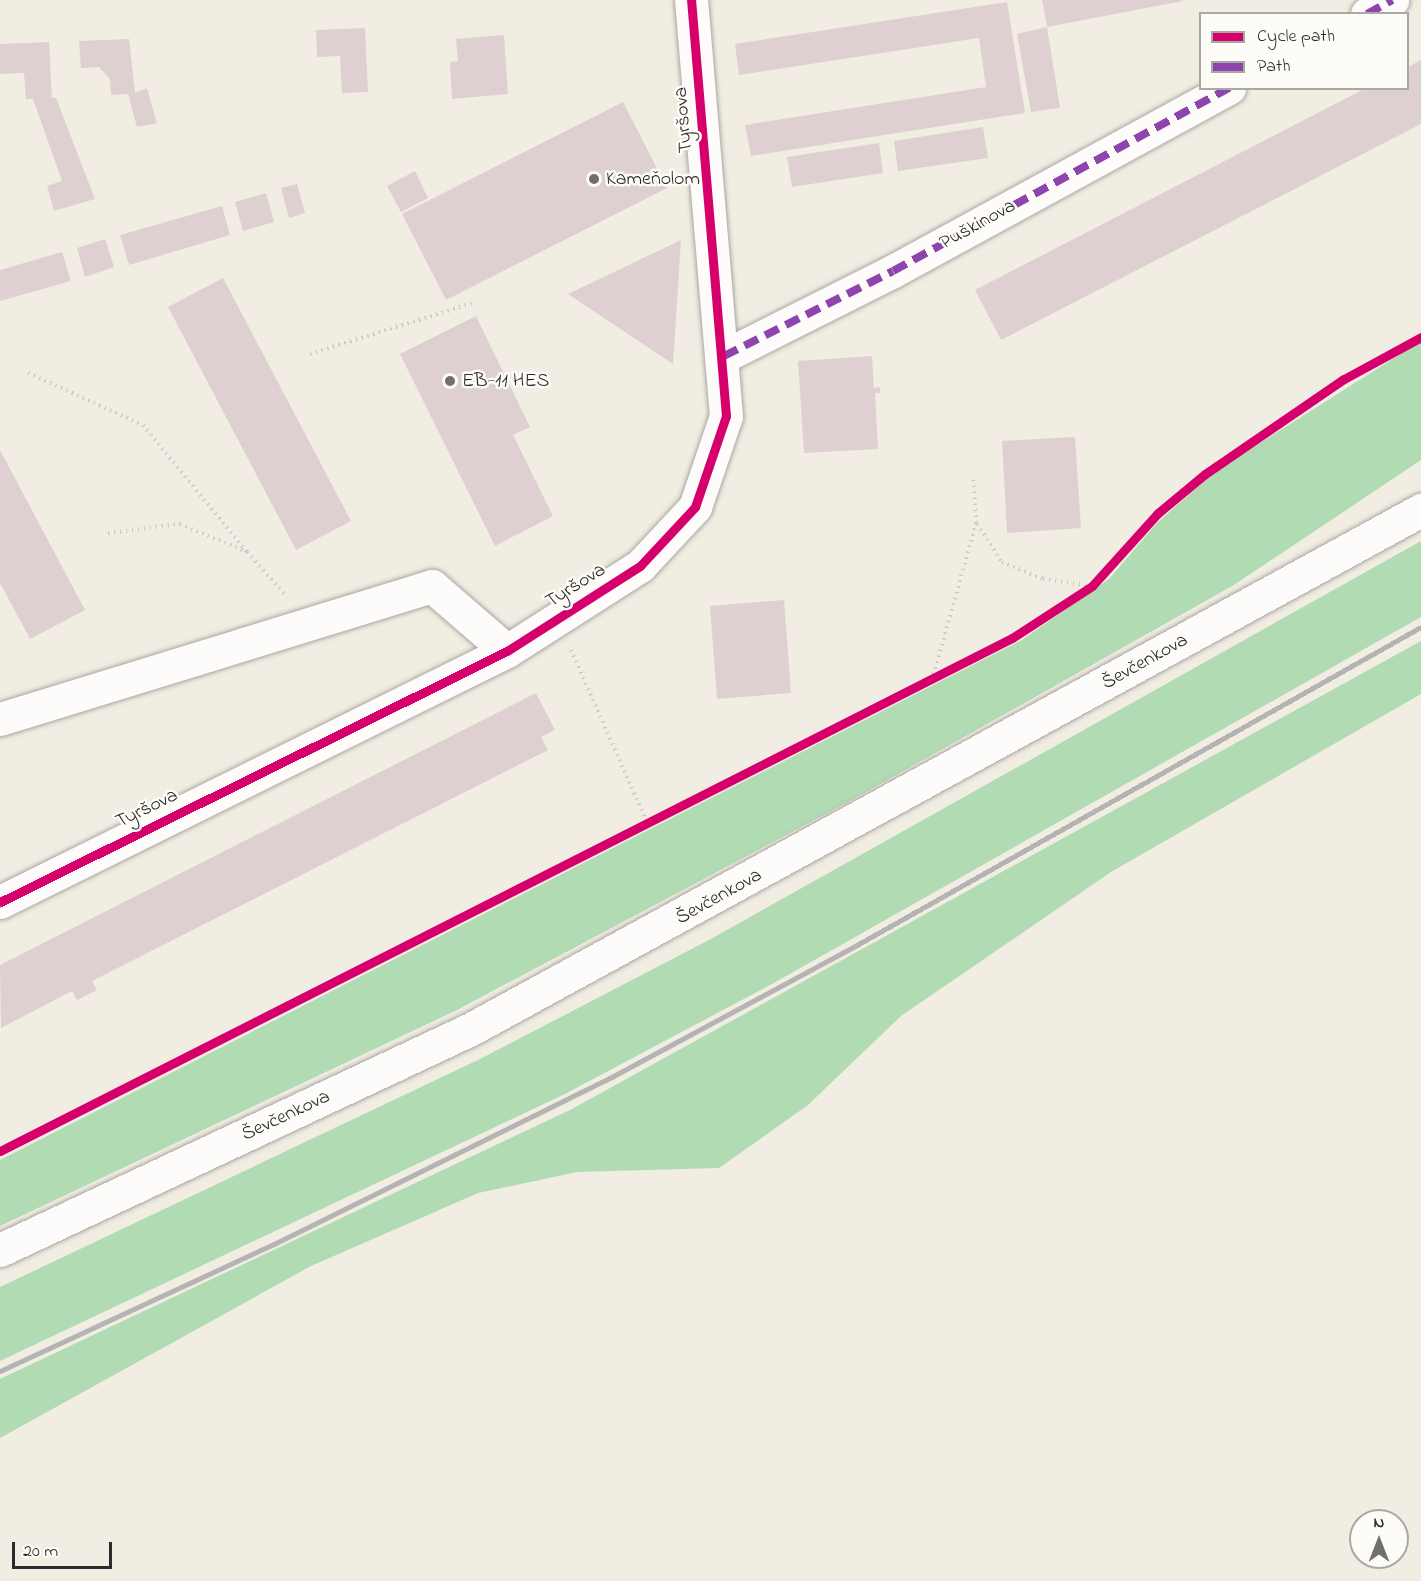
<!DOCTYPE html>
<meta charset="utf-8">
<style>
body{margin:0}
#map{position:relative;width:1421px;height:1581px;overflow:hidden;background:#f2ede3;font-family:"Indie Flower",sans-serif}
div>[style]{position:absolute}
.green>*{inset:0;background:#b1dbb3}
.building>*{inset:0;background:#ded0d1}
.path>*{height:4px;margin-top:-2px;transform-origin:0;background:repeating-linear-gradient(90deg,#cdcbc9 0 1.5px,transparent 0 6px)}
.roads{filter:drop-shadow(0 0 2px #aaa7a2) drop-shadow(0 0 2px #aaa7a2)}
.minor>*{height:33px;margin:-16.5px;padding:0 16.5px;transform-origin:16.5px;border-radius:16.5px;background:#fdfcfb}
.major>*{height:33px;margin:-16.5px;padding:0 16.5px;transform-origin:16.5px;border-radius:16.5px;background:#fdfcfb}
.rail>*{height:4.5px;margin:-2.25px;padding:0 2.25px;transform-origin:2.25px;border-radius:2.25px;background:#b5b4b3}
.quiet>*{height:8px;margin-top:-4px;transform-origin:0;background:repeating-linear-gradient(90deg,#8e44ad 0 15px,transparent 0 23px)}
.cycleway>*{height:9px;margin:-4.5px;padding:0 4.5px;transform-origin:4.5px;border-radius:4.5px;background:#d6006c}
.dots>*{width:16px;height:16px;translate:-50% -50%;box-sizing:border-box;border:3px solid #fdfcf7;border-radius:50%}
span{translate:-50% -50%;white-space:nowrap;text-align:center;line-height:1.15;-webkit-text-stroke:5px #fdfcf7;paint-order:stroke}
.street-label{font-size:20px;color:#2b2b2b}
.poi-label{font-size:20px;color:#2b2b2b}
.left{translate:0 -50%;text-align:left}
.legend{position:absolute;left:1199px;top:12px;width:210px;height:78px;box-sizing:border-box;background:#fdfcf7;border:2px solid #a9a8a5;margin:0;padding:8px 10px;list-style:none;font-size:18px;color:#2b2b2b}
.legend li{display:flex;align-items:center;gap:12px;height:30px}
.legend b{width:30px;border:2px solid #a9a8a5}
.north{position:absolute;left:1349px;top:1509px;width:60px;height:60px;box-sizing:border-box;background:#fdfcf7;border:2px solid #a9a8a5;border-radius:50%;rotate:0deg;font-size:16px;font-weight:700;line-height:24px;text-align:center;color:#2b2b2b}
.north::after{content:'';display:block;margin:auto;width:21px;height:27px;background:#716f6b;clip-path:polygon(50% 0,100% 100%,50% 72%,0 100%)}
.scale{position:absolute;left:12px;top:1542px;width:100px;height:27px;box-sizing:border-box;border:3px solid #2b2b2b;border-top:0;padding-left:8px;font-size:18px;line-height:21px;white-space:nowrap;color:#2b2b2b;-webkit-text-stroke:4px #fdfcf7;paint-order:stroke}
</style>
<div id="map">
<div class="green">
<div style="clip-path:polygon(1421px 341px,1421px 460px,1234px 585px,850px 801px,457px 1010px,0 1226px,0 1160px,1022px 640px,1109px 579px,1157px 523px,1216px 471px)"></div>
<div style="clip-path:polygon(1421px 541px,1421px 617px,772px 984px,565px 1094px,0 1361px,0 1287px,480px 1059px,709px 940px)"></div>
<div style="clip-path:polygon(1421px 641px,1421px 694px,1111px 872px,901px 1016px,808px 1105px,719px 1168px,577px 1172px,478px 1193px,311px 1266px,0 1438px,0 1379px,570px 1110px)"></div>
</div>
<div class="building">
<div style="clip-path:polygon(1042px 0,1182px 0,1183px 1px,1047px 27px)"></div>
<div style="clip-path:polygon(1007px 2px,1025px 113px,751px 156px,745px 125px,986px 87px,979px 38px,739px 75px,735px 44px)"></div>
<div style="clip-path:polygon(1047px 27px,1060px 108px,1031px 112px,1017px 34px)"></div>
<div style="clip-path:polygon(365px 28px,368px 92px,342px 93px,340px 56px,317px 57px,316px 30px)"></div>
<div style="clip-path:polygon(504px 35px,508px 94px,452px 99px,450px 62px,458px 61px,456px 39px)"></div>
<div style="clip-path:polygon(129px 39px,135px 93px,147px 88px,157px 123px,137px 127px,128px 94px,111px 95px,110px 79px,99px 67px,81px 68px,79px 41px)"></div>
<div style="clip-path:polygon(49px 42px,52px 98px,56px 98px,95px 199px,54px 211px,47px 186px,62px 181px,33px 99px,26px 99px,24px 73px,0 74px,0 44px)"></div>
<div style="clip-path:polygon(1421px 60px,1421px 124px,1001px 340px,975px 290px,1366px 88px,1408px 88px,1408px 67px)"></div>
<div style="clip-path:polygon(623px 102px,667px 188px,446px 300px,402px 214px)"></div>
<div style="clip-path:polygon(983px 127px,988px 158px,898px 171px,894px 141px)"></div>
<div style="clip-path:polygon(879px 143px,883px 173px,792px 187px,787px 157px)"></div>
<div style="clip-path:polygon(415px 171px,428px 198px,401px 212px,387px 186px)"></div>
<div style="clip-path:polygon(297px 184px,305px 213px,289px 218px,281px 188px)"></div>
<div style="clip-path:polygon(266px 193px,274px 222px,243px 231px,235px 202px)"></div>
<div style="clip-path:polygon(222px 206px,230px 235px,129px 265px,120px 235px)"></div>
<div style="clip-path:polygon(105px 239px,114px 267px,85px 277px,77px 248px)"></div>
<div style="clip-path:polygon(681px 240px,673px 364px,568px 294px)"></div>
<div style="clip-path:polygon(62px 252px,71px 281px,0 301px,0 270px)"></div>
<div style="clip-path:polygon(223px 278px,351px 521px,296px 550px,168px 307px)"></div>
<div style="clip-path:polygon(476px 316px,530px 427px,513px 435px,553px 516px,495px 546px,400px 354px)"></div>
<div style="clip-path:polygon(872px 356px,874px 388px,880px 387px,880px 393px,875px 393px,878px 449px,804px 453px,798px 361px)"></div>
<div style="clip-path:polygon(1075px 437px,1081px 528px,1007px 533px,1002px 441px)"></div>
<div style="clip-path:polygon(0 450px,85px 610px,30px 639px,0 583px)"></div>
<div style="clip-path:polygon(784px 600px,791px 693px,717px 699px,710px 606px)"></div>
<div style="clip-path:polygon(536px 693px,555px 730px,541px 737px,548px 750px,92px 981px,97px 990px,77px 1000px,72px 991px,1px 1028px,0 965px)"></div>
</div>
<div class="path">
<div style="left:310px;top:354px;width:174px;rotate:-17.4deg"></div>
<div style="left:28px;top:373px;width:126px;rotate:24.3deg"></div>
<div style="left:143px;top:425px;width:164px;rotate:50.7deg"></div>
<div style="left:977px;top:524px;width:45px;rotate:56.7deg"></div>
<div style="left:1002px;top:562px;width:44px;rotate:22.5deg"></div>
<div style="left:1043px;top:579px;width:49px;rotate:8.1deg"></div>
<div style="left:108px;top:533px;width:73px;rotate:-7.1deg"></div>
<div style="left:180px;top:524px;width:73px;rotate:22.7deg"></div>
<div style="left:247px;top:552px;width:60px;rotate:48.4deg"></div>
<div style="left:571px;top:650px;width:188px;rotate:66.2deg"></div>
<div style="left:932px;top:680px;width:163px;rotate:-74.3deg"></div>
<div style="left:976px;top:523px;width:48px;rotate:-93.6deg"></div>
</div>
<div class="roads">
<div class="minor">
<div style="left:1367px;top:14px;width:29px;rotate:-29deg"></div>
<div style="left:724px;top:356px;width:189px;rotate:-26.7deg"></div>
<div style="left:893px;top:271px;width:383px;rotate:-28.6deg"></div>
<div style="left:0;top:719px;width:452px;rotate:-17.1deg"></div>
<div style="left:432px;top:586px;width:99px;rotate:40.9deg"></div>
<div style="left:0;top:902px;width:566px;rotate:-26.34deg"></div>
<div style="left:507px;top:651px;width:158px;rotate:-32.6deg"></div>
<div style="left:640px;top:566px;width:81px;rotate:-47deg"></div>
<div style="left:695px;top:507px;width:96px;rotate:-71.2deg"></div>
<div style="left:726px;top:416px;width:417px;rotate:-94.8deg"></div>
</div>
<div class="major">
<div style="left:0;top:1250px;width:520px;rotate:-25.14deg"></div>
<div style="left:471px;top:1029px;width:1083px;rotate:-28.65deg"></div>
</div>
</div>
<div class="rail">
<div style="left:0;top:1371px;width:302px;rotate:-24.9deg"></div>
<div style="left:274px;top:1244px;width:375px;rotate:-26.3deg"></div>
<div style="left:610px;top:1078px;width:281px;rotate:-28.3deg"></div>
<div style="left:857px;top:945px;width:647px;rotate:-29.42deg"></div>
</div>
<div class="quiet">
<div style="left:1367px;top:14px;width:29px;rotate:-29deg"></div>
<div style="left:724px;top:356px;width:189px;rotate:-26.7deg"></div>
<div style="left:893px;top:271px;width:383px;rotate:-28.6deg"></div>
</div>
<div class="cycleway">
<div style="left:0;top:902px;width:566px;rotate:-26.34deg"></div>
<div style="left:507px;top:651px;width:158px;rotate:-32.6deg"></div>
<div style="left:640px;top:566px;width:81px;rotate:-47deg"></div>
<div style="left:695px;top:507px;width:96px;rotate:-71.2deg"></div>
<div style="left:726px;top:416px;width:417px;rotate:-94.8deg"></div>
<div style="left:0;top:1151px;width:1135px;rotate:-26.88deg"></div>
<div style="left:1012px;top:638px;width:95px;rotate:-33deg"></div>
<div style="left:1092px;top:586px;width:98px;rotate:-47.9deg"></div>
<div style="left:1158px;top:513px;width:61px;rotate:-39.7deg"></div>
<div style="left:1205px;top:474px;width:168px;rotate:-34.4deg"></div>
<div style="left:1344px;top:379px;width:88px;rotate:-28.6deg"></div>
</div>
<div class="dots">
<div style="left:594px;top:179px;background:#716f6b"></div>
<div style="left:450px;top:381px;background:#716f6b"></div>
</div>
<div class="street-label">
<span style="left:684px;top:120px;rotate:-95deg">Tyršova</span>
<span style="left:978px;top:225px;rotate:-29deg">Puškinova</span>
<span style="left:576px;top:586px;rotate:-32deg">Tyršova</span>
<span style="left:1145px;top:662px;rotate:-29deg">Ševčenkova</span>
<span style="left:147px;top:809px;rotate:-26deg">Tyršova</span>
<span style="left:719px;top:897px;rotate:-29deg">Ševčenkova</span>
<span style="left:286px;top:1116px;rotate:-25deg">Ševčenkova</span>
</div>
<div class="poi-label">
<span class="left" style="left:606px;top:179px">Kameňolom</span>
<span class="left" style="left:462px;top:381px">EB-11 HES</span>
</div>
<ul class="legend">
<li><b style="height:8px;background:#d6006c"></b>Cycle path</li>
<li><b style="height:8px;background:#8e44ad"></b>Path</li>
</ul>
<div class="north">N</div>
<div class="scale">20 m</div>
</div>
